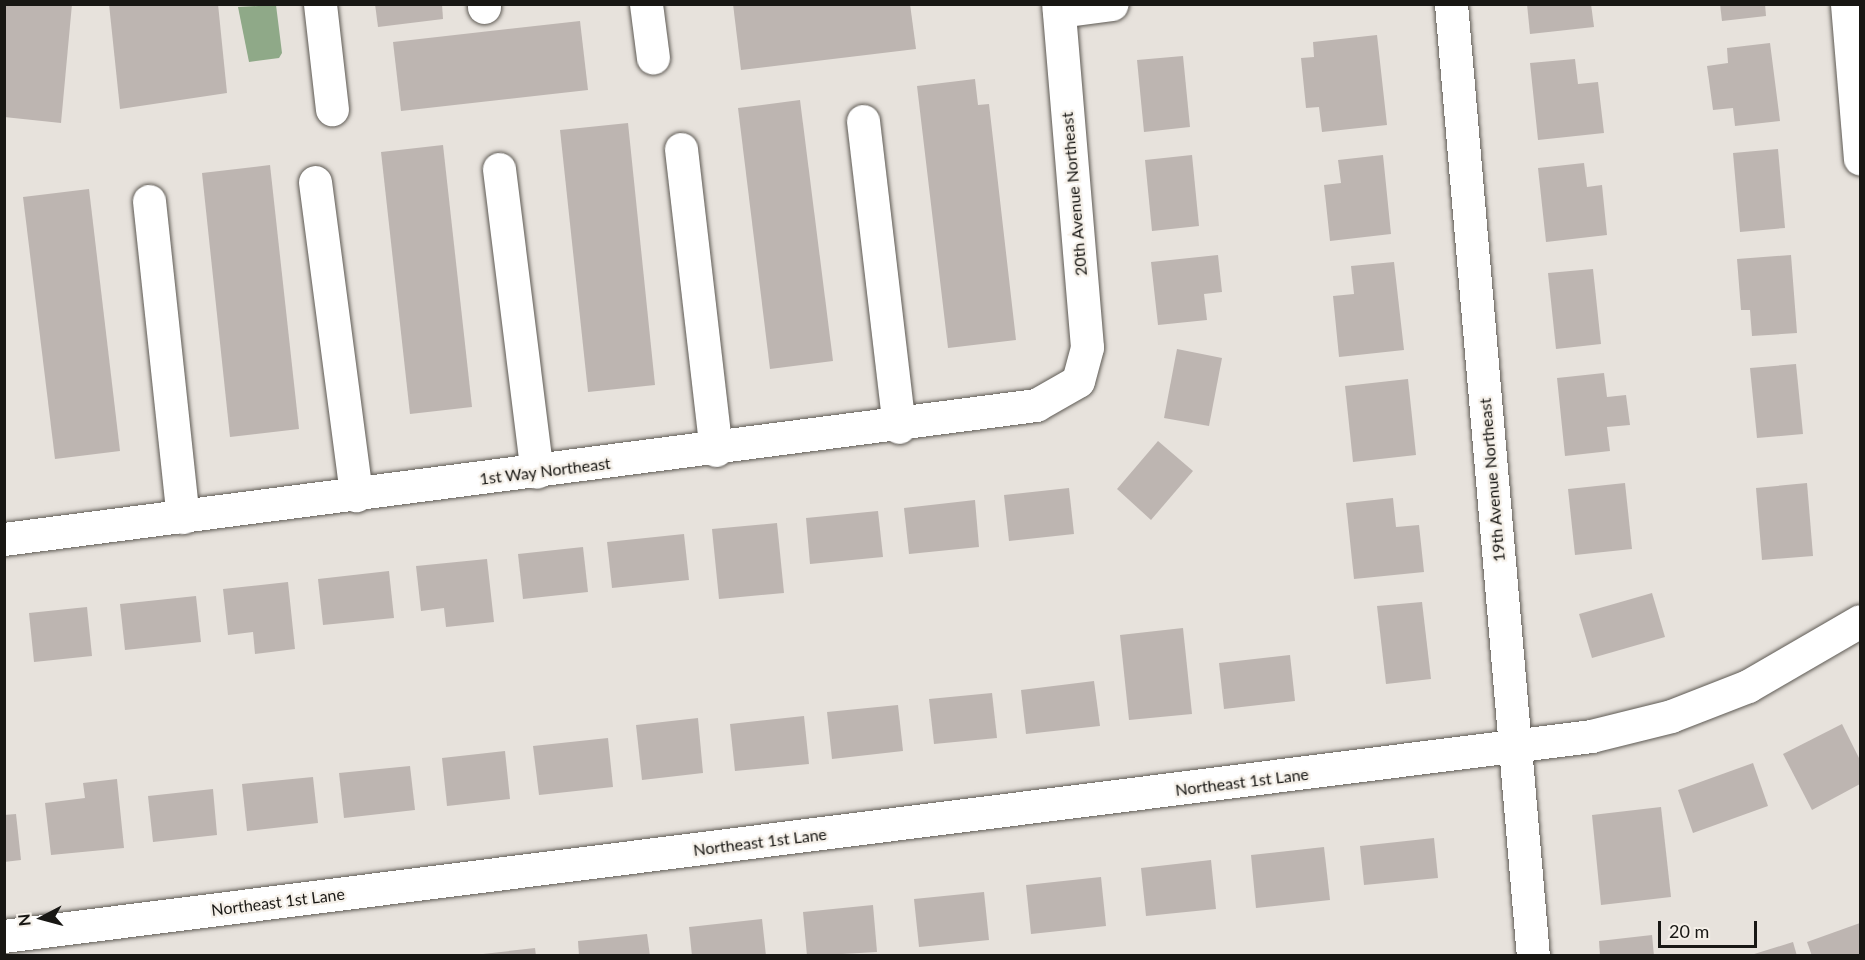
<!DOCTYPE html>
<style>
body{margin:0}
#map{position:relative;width:1865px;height:960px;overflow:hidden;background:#e7e2dc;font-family:Lato,sans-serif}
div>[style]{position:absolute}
.water>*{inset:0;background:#8fa988}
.building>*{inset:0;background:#bdb5b1}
.roads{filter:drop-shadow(0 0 2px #5e5a54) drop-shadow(0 0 2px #5e5a54)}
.minor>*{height:33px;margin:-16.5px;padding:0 16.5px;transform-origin:16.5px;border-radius:16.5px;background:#fff}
span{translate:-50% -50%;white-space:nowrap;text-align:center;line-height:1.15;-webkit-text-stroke:4.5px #f5f0e9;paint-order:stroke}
.street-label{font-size:16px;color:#181714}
.frame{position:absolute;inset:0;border:6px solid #181714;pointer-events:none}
.north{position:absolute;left:12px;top:888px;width:60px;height:60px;-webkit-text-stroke:4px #f5f0e9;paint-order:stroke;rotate:264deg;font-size:16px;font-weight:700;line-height:24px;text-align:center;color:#181714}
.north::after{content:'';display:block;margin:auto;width:21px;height:27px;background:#181714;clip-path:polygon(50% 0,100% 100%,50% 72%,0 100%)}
.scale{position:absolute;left:1658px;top:921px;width:99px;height:27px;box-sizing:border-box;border:3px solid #181714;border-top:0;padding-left:8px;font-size:18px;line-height:21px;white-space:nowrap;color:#181714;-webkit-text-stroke:4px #f5f0e9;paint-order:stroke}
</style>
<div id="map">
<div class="water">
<div style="clip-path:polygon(276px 5px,282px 53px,279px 58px,249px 62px,238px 7px)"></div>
</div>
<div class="building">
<div style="clip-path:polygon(4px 4px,72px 4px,61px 123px,4px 117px)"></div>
<div style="clip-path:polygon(109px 4px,218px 4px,227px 93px,120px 109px)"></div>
<div style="clip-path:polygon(375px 4px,442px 4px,443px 19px,378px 27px)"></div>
<div style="clip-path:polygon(733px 4px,910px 4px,916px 49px,741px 70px)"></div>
<div style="clip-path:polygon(1527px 4px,1591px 4px,1594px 27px,1530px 34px)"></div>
<div style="clip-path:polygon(1720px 4px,1765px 4px,1766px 16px,1722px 21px)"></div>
<div style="clip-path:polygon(580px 21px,588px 90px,401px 111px,393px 42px)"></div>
<div style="clip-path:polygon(1377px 35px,1387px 125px,1322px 132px,1319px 107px,1306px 108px,1301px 58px,1314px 57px,1313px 42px)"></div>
<div style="clip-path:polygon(1770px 43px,1780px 121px,1735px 126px,1733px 108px,1713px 110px,1707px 66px,1728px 63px,1727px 48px)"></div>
<div style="clip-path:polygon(1183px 56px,1190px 127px,1144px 132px,1137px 60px)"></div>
<div style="clip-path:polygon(1575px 59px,1578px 84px,1598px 82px,1604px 133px,1538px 140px,1530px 63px)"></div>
<div style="clip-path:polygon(975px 79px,978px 105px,989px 104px,1016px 340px,948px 348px,917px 86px)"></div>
<div style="clip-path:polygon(800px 100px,833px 361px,770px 369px,738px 108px)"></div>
<div style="clip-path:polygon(628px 123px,655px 385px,588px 392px,560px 130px)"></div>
<div style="clip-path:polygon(443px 145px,472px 407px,410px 414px,381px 152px)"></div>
<div style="clip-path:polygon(1778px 149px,1785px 228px,1740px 232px,1733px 153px)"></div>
<div style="clip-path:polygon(1192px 155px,1199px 226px,1152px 231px,1145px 160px)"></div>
<div style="clip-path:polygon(1383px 155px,1391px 234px,1330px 241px,1324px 185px,1341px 183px,1338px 160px)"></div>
<div style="clip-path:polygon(1584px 163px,1587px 187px,1602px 185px,1607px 235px,1546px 242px,1538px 168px)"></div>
<div style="clip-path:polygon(270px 165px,299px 429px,230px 437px,202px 173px)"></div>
<div style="clip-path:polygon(89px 189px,120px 451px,55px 459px,23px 197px)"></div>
<div style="clip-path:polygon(1218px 255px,1222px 292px,1204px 294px,1207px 320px,1158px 325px,1151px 262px)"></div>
<div style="clip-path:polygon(1791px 255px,1797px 333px,1752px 336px,1750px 310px,1741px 310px,1737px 259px)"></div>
<div style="clip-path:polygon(1394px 262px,1404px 350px,1339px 357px,1333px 296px,1354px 294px,1351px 266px)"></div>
<div style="clip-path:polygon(1593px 269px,1601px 344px,1556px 349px,1548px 273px)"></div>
<div style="clip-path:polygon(1177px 349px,1222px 358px,1209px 426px,1164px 418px)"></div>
<div style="clip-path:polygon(1796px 364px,1803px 434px,1757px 438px,1750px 368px)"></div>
<div style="clip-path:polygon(1604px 373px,1607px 397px,1626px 395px,1630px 425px,1607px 427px,1610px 451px,1565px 456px,1557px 378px)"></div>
<div style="clip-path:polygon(1408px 379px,1416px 455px,1353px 462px,1345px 386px)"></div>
<div style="clip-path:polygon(1158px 441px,1193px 471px,1151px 520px,1117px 489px)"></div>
<div style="clip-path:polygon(1625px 483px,1632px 549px,1575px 555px,1568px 489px)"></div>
<div style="clip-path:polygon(1807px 483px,1813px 556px,1762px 560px,1756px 488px)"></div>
<div style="clip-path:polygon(1069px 488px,1074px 534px,1009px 541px,1004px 495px)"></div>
<div style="clip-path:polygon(1393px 498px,1396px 527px,1419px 525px,1424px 572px,1354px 579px,1346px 503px)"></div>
<div style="clip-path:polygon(975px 500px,979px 547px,909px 554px,904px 508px)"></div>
<div style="clip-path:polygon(878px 511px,883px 557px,810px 564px,806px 518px)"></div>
<div style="clip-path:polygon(777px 523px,784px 593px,719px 599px,712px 529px)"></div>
<div style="clip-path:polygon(684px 534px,689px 580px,612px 588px,607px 542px)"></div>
<div style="clip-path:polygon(583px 547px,588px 592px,523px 599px,518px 554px)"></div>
<div style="clip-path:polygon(487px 559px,494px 622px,446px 627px,444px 608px,421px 611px,416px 566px)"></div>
<div style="clip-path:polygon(389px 571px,394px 618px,323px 625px,318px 579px)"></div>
<div style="clip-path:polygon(288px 582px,295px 649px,255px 654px,253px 632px,228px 635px,223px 589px)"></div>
<div style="clip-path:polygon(1652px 593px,1665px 637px,1592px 658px,1579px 614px)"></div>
<div style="clip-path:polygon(196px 596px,201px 642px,125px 650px,120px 604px)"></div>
<div style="clip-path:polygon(1422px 602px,1431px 679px,1386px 684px,1377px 606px)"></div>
<div style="clip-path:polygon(87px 607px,92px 656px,34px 662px,29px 613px)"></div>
<div style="clip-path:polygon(1183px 628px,1192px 714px,1129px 720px,1120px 635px)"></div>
<div style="clip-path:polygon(1290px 655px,1295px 701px,1224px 709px,1219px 663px)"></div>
<div style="clip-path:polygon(1094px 681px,1100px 726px,1026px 734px,1021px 690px)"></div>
<div style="clip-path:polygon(992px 693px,997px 738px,934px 744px,929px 699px)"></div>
<div style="clip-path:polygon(898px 705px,903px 751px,832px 759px,827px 712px)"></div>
<div style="clip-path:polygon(804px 716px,809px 764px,735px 771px,730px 724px)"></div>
<div style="clip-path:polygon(698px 718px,703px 773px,642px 780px,636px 725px)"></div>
<div style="clip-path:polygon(1842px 724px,1860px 760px,1860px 784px,1812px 810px,1783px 754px)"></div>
<div style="clip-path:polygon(608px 738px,613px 787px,539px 795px,533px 746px)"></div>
<div style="clip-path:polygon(505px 751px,510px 799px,447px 806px,442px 758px)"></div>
<div style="clip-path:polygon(1753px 763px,1768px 806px,1693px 833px,1678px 790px)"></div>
<div style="clip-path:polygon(410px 766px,415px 810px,344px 818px,339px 773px)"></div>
<div style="clip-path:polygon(313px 777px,318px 823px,247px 831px,242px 784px)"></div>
<div style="clip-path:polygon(117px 779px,124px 848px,51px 855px,45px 803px,85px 798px,83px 783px)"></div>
<div style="clip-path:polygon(213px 789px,217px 835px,153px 842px,148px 796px)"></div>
<div style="clip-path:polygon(1661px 807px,1671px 897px,1601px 905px,1592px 815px)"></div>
<div style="clip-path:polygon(16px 814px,21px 860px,4px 862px,4px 815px)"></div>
<div style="clip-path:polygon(1434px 838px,1438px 878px,1364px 885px,1360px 846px)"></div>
<div style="clip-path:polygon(1324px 847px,1330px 900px,1256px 908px,1251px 855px)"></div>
<div style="clip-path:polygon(1211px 860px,1216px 909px,1146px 916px,1141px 868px)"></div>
<div style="clip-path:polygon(1101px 877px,1106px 926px,1031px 934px,1026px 885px)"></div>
<div style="clip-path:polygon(984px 892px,989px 940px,919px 947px,914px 899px)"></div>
<div style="clip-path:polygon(873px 905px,877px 952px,807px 956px,803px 912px)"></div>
<div style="clip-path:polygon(762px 919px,766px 956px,692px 956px,689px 927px)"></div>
<div style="clip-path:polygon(1860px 923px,1860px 956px,1812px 956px,1807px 942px)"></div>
<div style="clip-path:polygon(647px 934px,650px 956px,579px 956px,578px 941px)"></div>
<div style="clip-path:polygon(1652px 935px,1654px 956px,1600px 956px,1599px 941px)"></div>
<div style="clip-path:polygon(1793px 942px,1797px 956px,1751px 956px,1751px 955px)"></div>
<div style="clip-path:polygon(535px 948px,536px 956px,483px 956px,483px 954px)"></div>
</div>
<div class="roads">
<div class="minor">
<div style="left:320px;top:4px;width:106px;rotate:83.5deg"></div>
<div style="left:484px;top:4px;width:3px;rotate:90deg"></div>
<div style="left:646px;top:4px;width:54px;rotate:82.6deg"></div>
<div style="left:1451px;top:4px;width:956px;rotate:85.08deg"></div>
<div style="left:1847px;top:4px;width:155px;rotate:85.2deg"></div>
<div style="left:1059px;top:11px;width:53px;rotate:-7.5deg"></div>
<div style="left:863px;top:121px;width:308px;rotate:83.3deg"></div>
<div style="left:681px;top:149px;width:303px;rotate:83.4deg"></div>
<div style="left:499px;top:169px;width:305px;rotate:82.9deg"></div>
<div style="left:315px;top:182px;width:316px;rotate:82.5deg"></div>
<div style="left:149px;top:201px;width:318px;rotate:83.9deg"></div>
<div style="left:4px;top:539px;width:1041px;rotate:-7.4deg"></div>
<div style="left:1036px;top:405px;width:48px;rotate:-29.7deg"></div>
<div style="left:1078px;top:381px;width:35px;rotate:-75deg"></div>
<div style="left:1087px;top:347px;width:344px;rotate:-94.8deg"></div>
<div style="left:4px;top:936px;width:1600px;rotate:-7.18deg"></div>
<div style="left:1591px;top:736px;width:82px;rotate:-14deg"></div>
<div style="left:1671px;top:716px;width:83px;rotate:-21.3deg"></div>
<div style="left:1748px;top:686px;width:129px;rotate:-30.1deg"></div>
</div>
</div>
<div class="street-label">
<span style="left:1074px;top:194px;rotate:-95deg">20th Avenue Northeast</span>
<span style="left:545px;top:471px;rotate:-7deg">1st Way Northeast</span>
<span style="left:1492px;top:480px;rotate:-95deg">19th Avenue Northeast</span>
<span style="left:1242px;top:782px;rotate:-7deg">Northeast 1st Lane</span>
<span style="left:760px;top:842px;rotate:-7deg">Northeast 1st Lane</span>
<span style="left:278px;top:902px;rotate:-7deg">Northeast 1st Lane</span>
</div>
<div class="frame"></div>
<div class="north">N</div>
<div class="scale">20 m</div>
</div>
